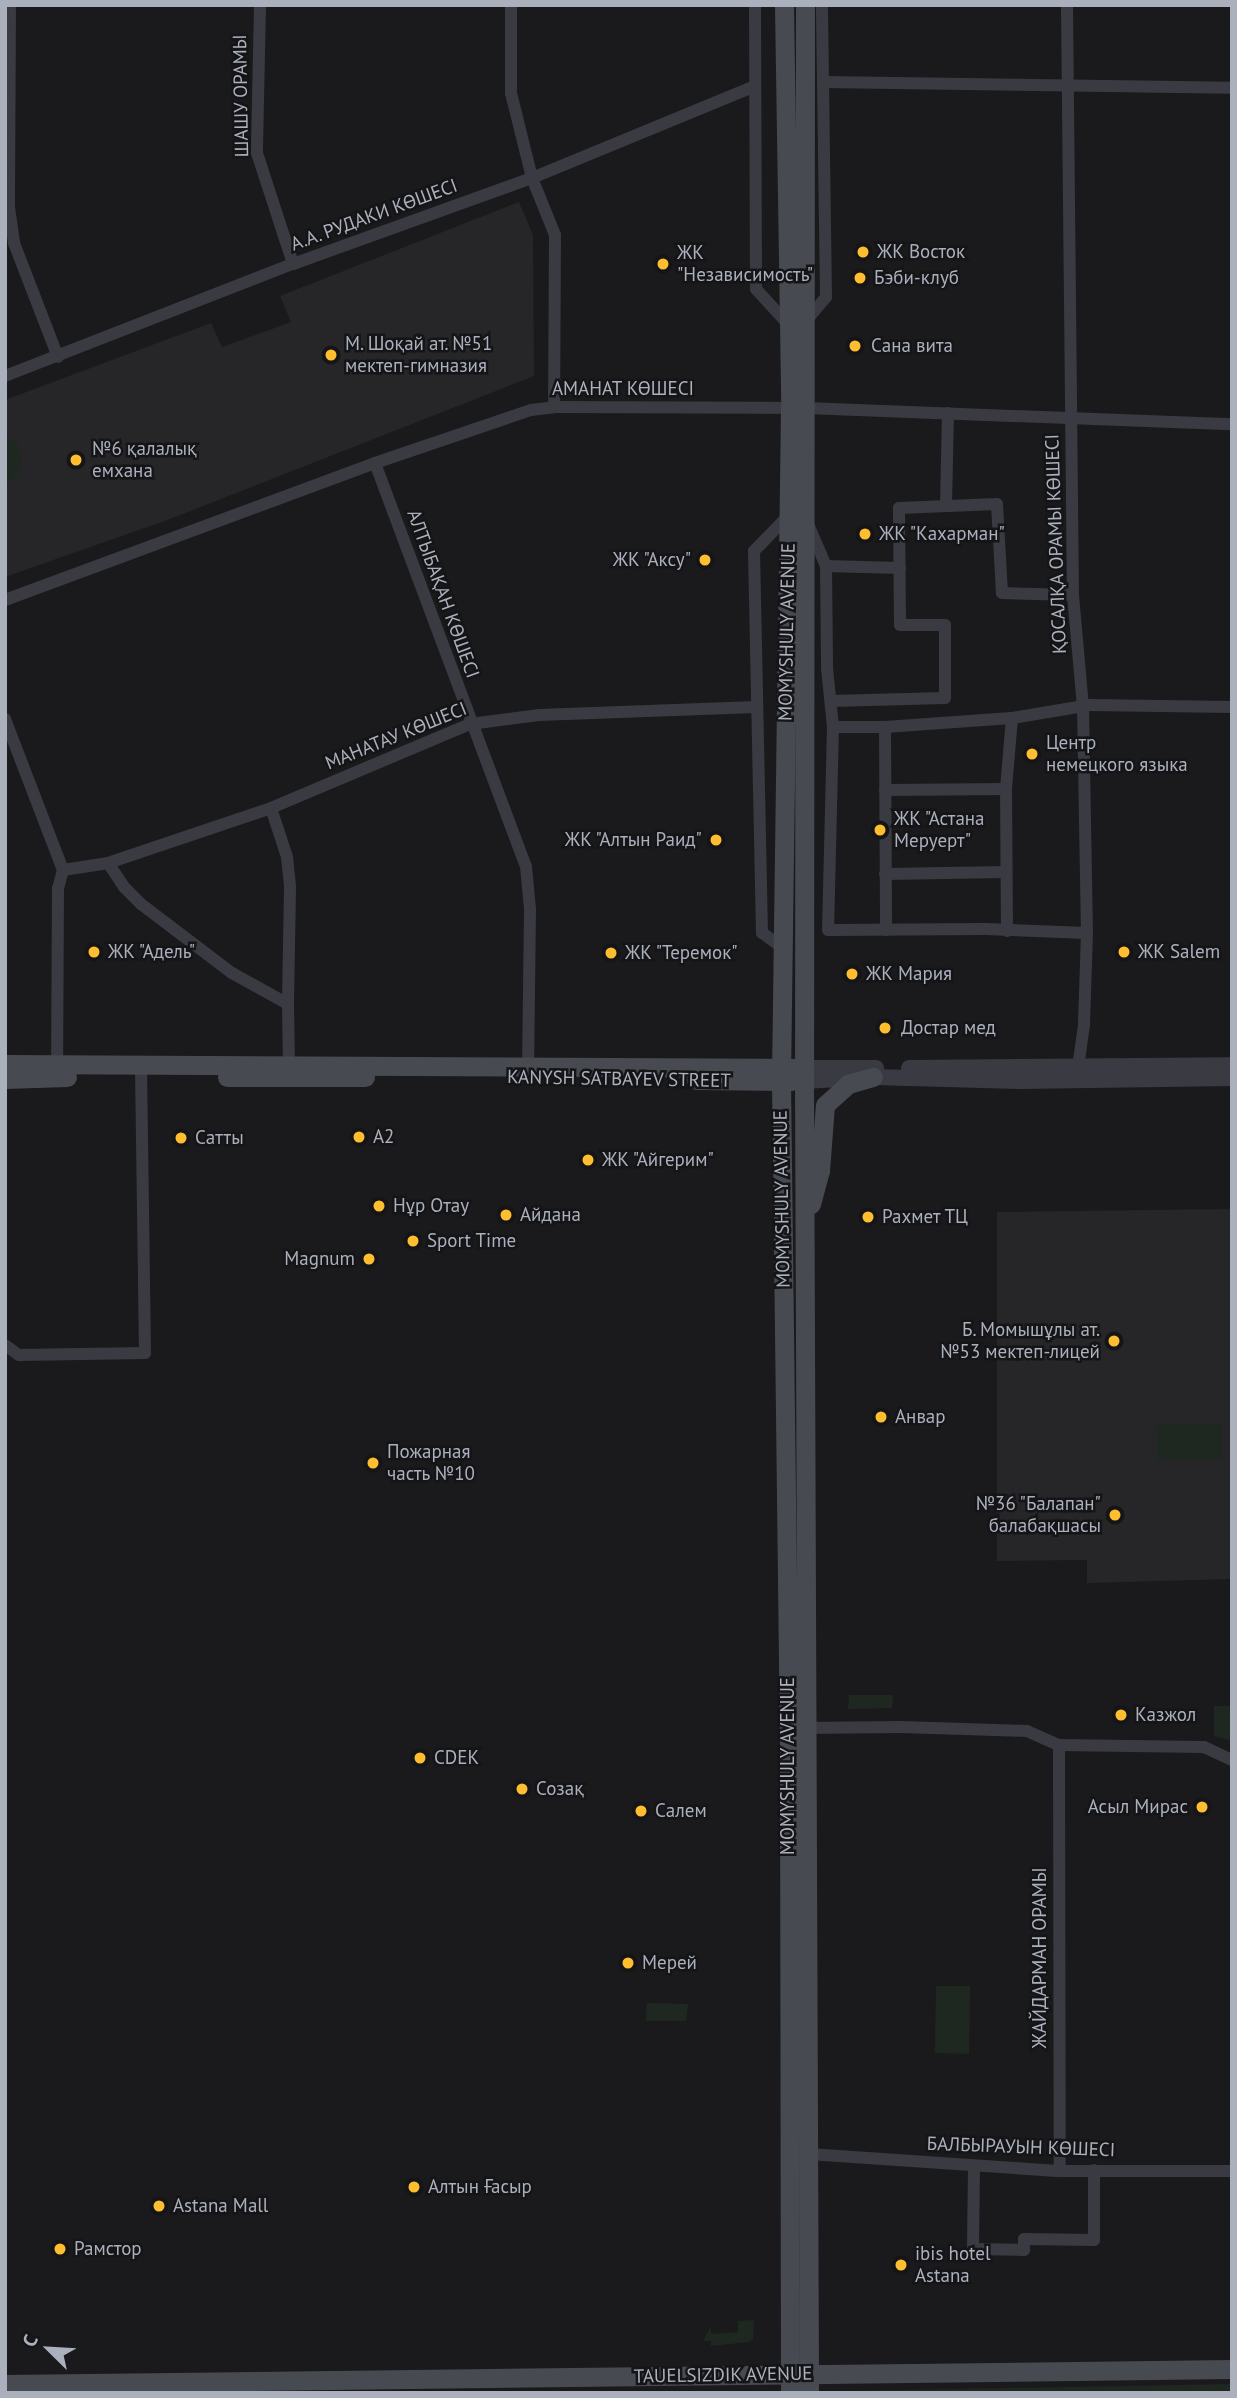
<!DOCTYPE html>
<meta charset="utf-8">
<style>
body{margin:0}
#map{position:relative;width:1237px;height:2398px;overflow:hidden;background:#1a1a1c;font-family:"PT Sans",sans-serif}
div>[style]{position:absolute}
.built>*{inset:0;background:#262629}
.green>*{inset:0;background:#1f2820}
.minor>*{height:12px;margin:-6px;padding:0 6px;transform-origin:6px;border-radius:6px;background:#3a3b42}
.tertiary>*{height:16px;margin:-8px;padding:0 8px;transform-origin:8px;border-radius:8px;background:#3a3b42}
.secondary>*{height:19px;margin:-9.5px;padding:0 9.5px;transform-origin:9.5px;border-radius:9.5px;background:#484a52}
.dots>*{width:19px;height:19px;translate:-50% -50%;box-sizing:border-box;border:4px solid #151517;border-radius:50%}
span{translate:-50% -50%;white-space:nowrap;text-align:center;line-height:1.15;-webkit-text-stroke:5px #151517;paint-order:stroke}
.street-label{font-size:19px;color:#abb0bd}
.poi-label{font-size:19px;color:#abb0bd}
.left{translate:0 -50%;text-align:left}
.right{translate:-100% -50%;text-align:right}
.frame{position:absolute;inset:0;border:7px solid #abb0bd;pointer-events:none}
.north{position:absolute;left:14px;top:2314px;width:70px;height:70px;-webkit-text-stroke:5px #151517;paint-order:stroke;rotate:294deg;font-size:19px;font-weight:700;line-height:28px;text-align:center;color:#abb0bd}
.north::after{content:'';display:block;margin:auto;width:24px;height:32px;background:#abb0bd;clip-path:polygon(50% 0,100% 100%,50% 72%,0 100%)}
</style>
<div id="map">
<div class="built">
<div style="clip-path:polygon(519px 202px,533px 235px,534px 376px,170px 519px,5px 577px,5px 400px,211px 323px,222px 347px,291px 322px,280px 296px)"></div>
<div style="clip-path:polygon(1232px 1209px,1232px 1579px,1087px 1583px,1087px 1560px,997px 1561px,997px 1212px)"></div>
</div>
<div class="green">
<div style="clip-path:polygon(5px 436px,18px 445px,22px 458px,20px 471px,5px 487px)"></div>
<div style="clip-path:polygon(1222px 1424px,1223px 1459px,1157px 1459px,1157px 1425px)"></div>
<div style="clip-path:polygon(849px 1695px,893px 1695px,892px 1708px,848px 1709px)"></div>
<div style="clip-path:polygon(1214px 1706px,1232px 1706px,1232px 1741px,1214px 1736px)"></div>
<div style="clip-path:polygon(936px 1986px,970px 1986px,969px 2054px,935px 2053px)"></div>
<div style="clip-path:polygon(647px 2003px,688px 2004px,686px 2021px,646px 2021px)"></div>
<div style="clip-path:polygon(754px 2320px,753px 2339px,749px 2342px,711px 2346px,711px 2341px,703px 2341px,711px 2326px,711px 2334px,738px 2332px,738px 2321px)"></div>
<div style="clip-path:polygon(1232px 2384px,1232px 2392px,1195px 2393px,844px 2391px)"></div>
</div>
<div class="minor">
<div style="left:10px;top:5px;width:202px;rotate:90.3deg"></div>
<div style="left:9px;top:207px;width:36px;rotate:82deg"></div>
<div style="left:14px;top:243px;width:122px;rotate:68.9deg"></div>
<div style="left:260px;top:5px;width:148px;rotate:91.2deg"></div>
<div style="left:257px;top:153px;width:117px;rotate:72deg"></div>
<div style="left:511px;top:5px;width:88px;rotate:90deg"></div>
<div style="left:511px;top:93px;width:88px;rotate:76.1deg"></div>
<div style="left:532px;top:178px;width:61px;rotate:68deg"></div>
<div style="left:555px;top:235px;width:172px;rotate:90.3deg"></div>
<div style="left:755px;top:5px;width:284px;rotate:89.8deg"></div>
<div style="left:756px;top:289px;width:46px;rotate:47.6deg"></div>
<div style="left:1067px;top:5px;width:590px;rotate:89.42deg"></div>
<div style="left:1073px;top:595px;width:111px;rotate:84.9deg"></div>
<div style="left:1083px;top:706px;width:227px;rotate:89deg"></div>
<div style="left:1087px;top:933px;width:92px;rotate:91.9deg"></div>
<div style="left:1084px;top:1025px;width:50px;rotate:98deg"></div>
<div style="left:823px;top:82px;width:409px;rotate:0.8deg"></div>
<div style="left:806px;top:321px;width:31px;rotate:-50deg"></div>
<div style="left:826px;top:297px;width:292px;rotate:-90.8deg"></div>
<div style="left:5px;top:376px;width:309px;rotate:-21.3deg"></div>
<div style="left:293px;top:264px;width:254px;rotate:-19.8deg"></div>
<div style="left:532px;top:178px;width:241px;rotate:-22.4deg"></div>
<div style="left:375px;top:463px;width:430px;rotate:69.5deg"></div>
<div style="left:526px;top:866px;width:43px;rotate:84.7deg"></div>
<div style="left:530px;top:909px;width:155px;rotate:90.7deg"></div>
<div style="left:946px;top:506px;width:93px;rotate:-88.8deg"></div>
<div style="left:808px;top:524px;width:46px;rotate:66.8deg"></div>
<div style="left:826px;top:566px;width:102px;rotate:89.4deg"></div>
<div style="left:827px;top:668px;width:59px;rotate:84.2deg"></div>
<div style="left:833px;top:727px;width:203px;rotate:91.4deg"></div>
<div style="left:828px;top:930px;width:157px;rotate:-0.4deg"></div>
<div style="left:985px;top:929px;width:102px;rotate:2.2deg"></div>
<div style="left:826px;top:566px;width:74px;rotate:1.5deg"></div>
<div style="left:5px;top:600px;width:395px;rotate:-20.3deg"></div>
<div style="left:375px;top:463px;width:165px;rotate:-18.8deg"></div>
<div style="left:531px;top:410px;width:23px;rotate:-7deg"></div>
<div style="left:554px;top:407px;width:252px;rotate:0.2deg"></div>
<div style="left:806px;top:408px;width:426px;rotate:2.2deg"></div>
<div style="left:831px;top:701px;width:114px;rotate:-1.5deg"></div>
<div style="left:945px;top:698px;width:73px;rotate:-90deg"></div>
<div style="left:945px;top:625px;width:45px;rotate:180deg"></div>
<div style="left:900px;top:625px;width:117px;rotate:-90.5deg"></div>
<div style="left:899px;top:508px;width:98px;rotate:-2.3deg"></div>
<div style="left:997px;top:504px;width:89px;rotate:86.8deg"></div>
<div style="left:1002px;top:593px;width:71px;rotate:1.6deg"></div>
<div style="left:5px;top:719px;width:162px;rotate:69deg"></div>
<div style="left:63px;top:870px;width:20px;rotate:105deg"></div>
<div style="left:58px;top:889px;width:175px;rotate:90.3deg"></div>
<div style="left:833px;top:727px;width:52px"></div>
<div style="left:885px;top:727px;width:127px;rotate:-4.1deg"></div>
<div style="left:1012px;top:718px;width:79px;rotate:-9.5deg"></div>
<div style="left:1090px;top:705px;width:142px;rotate:0.8deg"></div>
<div style="left:885px;top:727px;width:203px;rotate:89.7deg"></div>
<div style="left:885px;top:790px;width:121px;rotate:-0.5deg"></div>
<div style="left:271px;top:808px;width:52px;rotate:71.9deg"></div>
<div style="left:287px;top:857px;width:31px;rotate:84deg"></div>
<div style="left:290px;top:888px;width:116px;rotate:91deg"></div>
<div style="left:108px;top:863px;width:29px;rotate:56deg"></div>
<div style="left:124px;top:887px;width:24px;rotate:45deg"></div>
<div style="left:141px;top:904px;width:114px;rotate:37.2deg"></div>
<div style="left:232px;top:973px;width:64px;rotate:29deg"></div>
<div style="left:288px;top:1004px;width:66px;rotate:89.1deg"></div>
<div style="left:63px;top:870px;width:46px;rotate:-8.8deg"></div>
<div style="left:108px;top:863px;width:172px;rotate:-18.6deg"></div>
<div style="left:271px;top:808px;width:216px;rotate:-22.9deg"></div>
<div style="left:470px;top:724px;width:70px;rotate:-7.4deg"></div>
<div style="left:539px;top:715px;width:217px;rotate:-2.1deg"></div>
<div style="left:885px;top:874px;width:121px;rotate:-0.9deg"></div>
<div style="left:1007px;top:931px;width:142px;rotate:-90.4deg"></div>
<div style="left:1006px;top:789px;width:71px;rotate:-85.2deg"></div>
<div style="left:783px;top:948px;width:26px;rotate:-144deg"></div>
<div style="left:762px;top:933px;width:382px;rotate:-91.2deg"></div>
<div style="left:754px;top:551px;width:50px;rotate:-45.8deg"></div>
<div style="left:5px;top:1345px;width:17px;rotate:36deg"></div>
<div style="left:19px;top:1355px;width:126px;rotate:-0.9deg"></div>
<div style="left:145px;top:1353px;width:278px;rotate:-90.8deg"></div>
<div style="left:801px;top:1728px;width:100px;rotate:-0.6deg"></div>
<div style="left:901px;top:1727px;width:126px;rotate:1.8deg"></div>
<div style="left:1027px;top:1731px;width:35px;rotate:24deg"></div>
<div style="left:1059px;top:1745px;width:426px;rotate:89.9deg"></div>
<div style="left:1059px;top:1745px;width:145px;rotate:0.8deg"></div>
<div style="left:1204px;top:1747px;width:31px;rotate:25deg"></div>
<div style="left:809px;top:2154px;width:252px;rotate:3.9deg"></div>
<div style="left:1060px;top:2171px;width:172px"></div>
<div style="left:974px;top:2166px;width:83px;rotate:90.7deg"></div>
<div style="left:973px;top:2249px;width:51px;rotate:1.1deg"></div>
<div style="left:1024px;top:2250px;width:11px;rotate:-90deg"></div>
<div style="left:1024px;top:2239px;width:70px;rotate:0.8deg"></div>
<div style="left:1094px;top:2240px;width:70px;rotate:-90deg"></div>
</div>
<div class="tertiary">
<div style="left:804px;top:1068px;width:72px"></div>
<div style="left:909px;top:1068px;width:323px;rotate:-0.5deg"></div>
<div style="left:804px;top:1081px;width:69px;rotate:-3.3deg"></div>
<div style="left:873px;top:1077px;width:147px;rotate:1.6deg"></div>
<div style="left:1020px;top:1081px;width:212px;rotate:-0.8deg"></div>
</div>
<div class="secondary">
<div style="left:784px;top:5px;width:403px;rotate:89.1deg"></div>
<div style="left:790px;top:408px;width:673px;rotate:90.77deg"></div>
<div style="left:781px;top:1081px;width:668px;rotate:89.31deg"></div>
<div style="left:789px;top:1749px;width:644px;rotate:89.91deg"></div>
<div style="left:805px;top:5px;width:1076px;rotate:90.05deg"></div>
<div style="left:804px;top:1081px;width:1312px;rotate:89.78deg"></div>
<div style="left:5px;top:1064px;width:788px;rotate:0.29deg"></div>
<div style="left:227px;top:1077px;width:138px"></div>
<div style="left:5px;top:1079px;width:62px;rotate:-1.8deg"></div>
<div style="left:696px;top:1080px;width:96px;rotate:0.6deg"></div>
<div style="left:811px;top:1204px;width:34px;rotate:-75deg"></div>
<div style="left:820px;top:1171px;width:66px;rotate:-85.7deg"></div>
<div style="left:825px;top:1105px;width:31px;rotate:-42deg"></div>
<div style="left:848px;top:1084px;width:26px;rotate:-16deg"></div>
<div style="left:5px;top:2384px;width:1227px;rotate:-0.7deg"></div>
</div>
<div class="dots">
<div style="left:863px;top:252px;background:#ffbe2f"></div>
<div style="left:663px;top:264px;background:#ffbe2f"></div>
<div style="left:860px;top:278px;background:#ffbe2f"></div>
<div style="left:855px;top:346px;background:#ffbe2f"></div>
<div style="left:331px;top:355px;background:#ffbe2f"></div>
<div style="left:76px;top:460px;background:#ffbe2f"></div>
<div style="left:865px;top:534px;background:#ffbe2f"></div>
<div style="left:705px;top:560px;background:#ffbe2f"></div>
<div style="left:1032px;top:754px;background:#ffbe2f"></div>
<div style="left:880px;top:830px;background:#ffbe2f"></div>
<div style="left:716px;top:840px;background:#ffbe2f"></div>
<div style="left:94px;top:952px;background:#ffbe2f"></div>
<div style="left:1124px;top:952px;background:#ffbe2f"></div>
<div style="left:611px;top:953px;background:#ffbe2f"></div>
<div style="left:852px;top:974px;background:#ffbe2f"></div>
<div style="left:885px;top:1028px;background:#ffbe2f"></div>
<div style="left:359px;top:1137px;background:#ffbe2f"></div>
<div style="left:181px;top:1138px;background:#ffbe2f"></div>
<div style="left:588px;top:1160px;background:#ffbe2f"></div>
<div style="left:379px;top:1206px;background:#ffbe2f"></div>
<div style="left:506px;top:1215px;background:#ffbe2f"></div>
<div style="left:868px;top:1217px;background:#ffbe2f"></div>
<div style="left:413px;top:1241px;background:#ffbe2f"></div>
<div style="left:369px;top:1259px;background:#ffbe2f"></div>
<div style="left:1114px;top:1341px;background:#ffbe2f"></div>
<div style="left:881px;top:1417px;background:#ffbe2f"></div>
<div style="left:373px;top:1463px;background:#ffbe2f"></div>
<div style="left:1115px;top:1515px;background:#ffbe2f"></div>
<div style="left:1121px;top:1715px;background:#ffbe2f"></div>
<div style="left:420px;top:1758px;background:#ffbe2f"></div>
<div style="left:522px;top:1789px;background:#ffbe2f"></div>
<div style="left:1202px;top:1807px;background:#ffbe2f"></div>
<div style="left:641px;top:1811px;background:#ffbe2f"></div>
<div style="left:628px;top:1963px;background:#ffbe2f"></div>
<div style="left:414px;top:2187px;background:#ffbe2f"></div>
<div style="left:159px;top:2206px;background:#ffbe2f"></div>
<div style="left:60px;top:2249px;background:#ffbe2f"></div>
<div style="left:901px;top:2265px;background:#ffbe2f"></div>
</div>
<div class="street-label">
<span style="left:241px;top:96px;rotate:-91deg">ШАШУ ОРАМЫ</span>
<span style="left:374px;top:215px;rotate:-20deg">А.А. РУДАКИ КӨШЕСІ</span>
<span style="left:623px;top:389px">АМАНАТ КӨШЕСІ</span>
<span style="left:1056px;top:544px;rotate:-92deg">ҚОСАЛҚА ОРАМЫ КӨШЕСІ</span>
<span style="left:443px;top:594px;rotate:70deg">АЛТЫБАҚАН КӨШЕСІ</span>
<span style="left:787px;top:632px;rotate:-89deg">MOMYSHULY AVENUE</span>
<span style="left:396px;top:736px;rotate:-22deg">МАНАТАУ КӨШЕСІ</span>
<span style="left:619px;top:1079px;rotate:1deg">KANYSH SATBAYEV STREET</span>
<span style="left:782px;top:1199px;rotate:-91deg">MOMYSHULY AVENUE</span>
<span style="left:788px;top:1766px;rotate:-90deg">MOMYSHULY AVENUE</span>
<span style="left:1040px;top:1958px;rotate:-90deg">ЖАЙДАРМАН ОРАМЫ</span>
<span style="left:1021px;top:2147px;rotate:2deg">БАЛБЫРАУЫН КӨШЕСІ</span>
<span style="left:723px;top:2375px;rotate:-1deg">TAUELSIZDIK AVENUE</span>
</div>
<div class="poi-label">
<span class="left" style="left:877px;top:252px">ЖК Восток</span>
<span class="left" style="left:677px;top:264px">ЖК<br>"Независимость"</span>
<span class="left" style="left:874px;top:278px">Бэби-клуб</span>
<span class="left" style="left:345px;top:355px">М. Шоқай ат. №51<br>мектеп-гимназия</span>
<span class="left" style="left:871px;top:346px">Сана вита</span>
<span class="left" style="left:92px;top:460px">№6 қалалық<br>емхана</span>
<span class="left" style="left:879px;top:534px">ЖК "Кахарман"</span>
<span class="right" style="left:691px;top:560px">ЖК "Аксу"</span>
<span class="left" style="left:1046px;top:754px">Центр<br>немецкого языка</span>
<span class="left" style="left:894px;top:830px">ЖК "Астана<br>Меруерт"</span>
<span class="right" style="left:702px;top:840px">ЖК "Алтын Раид"</span>
<span class="left" style="left:108px;top:952px">ЖК "Адель"</span>
<span class="left" style="left:1138px;top:952px">ЖК Salem</span>
<span class="left" style="left:625px;top:953px">ЖК "Теремок"</span>
<span class="left" style="left:866px;top:974px">ЖК Мария</span>
<span class="left" style="left:901px;top:1028px">Достар мед</span>
<span class="left" style="left:373px;top:1137px">А2</span>
<span class="left" style="left:195px;top:1138px">Сатты</span>
<span class="left" style="left:602px;top:1160px">ЖК "Айгерим"</span>
<span class="left" style="left:393px;top:1206px">Нұр Отау</span>
<span class="left" style="left:520px;top:1215px">Айдана</span>
<span class="left" style="left:882px;top:1217px">Рахмет ТЦ</span>
<span class="left" style="left:427px;top:1241px">Sport Time</span>
<span class="right" style="left:355px;top:1259px">Magnum</span>
<span class="right" style="left:1100px;top:1341px">Б. Момышұлы ат.<br>№53 мектеп-лицей</span>
<span class="left" style="left:895px;top:1417px">Анвар</span>
<span class="left" style="left:387px;top:1463px">Пожарная<br>часть №10</span>
<span class="right" style="left:1101px;top:1515px">№36 "Балапан"<br>балабақшасы</span>
<span class="left" style="left:1135px;top:1715px">Казжол</span>
<span class="left" style="left:434px;top:1758px">CDEK</span>
<span class="left" style="left:536px;top:1789px">Созақ</span>
<span class="right" style="left:1188px;top:1807px">Асыл Мирас</span>
<span class="left" style="left:655px;top:1811px">Салем</span>
<span class="left" style="left:642px;top:1963px">Мерей</span>
<span class="left" style="left:428px;top:2187px">Алтын Ғасыр</span>
<span class="left" style="left:173px;top:2206px">Astana Mall</span>
<span class="left" style="left:74px;top:2249px">Рамстор</span>
<span class="left" style="left:915px;top:2265px">ibis hotel<br>Astana</span>
</div>
<div class="frame"></div>
<div class="north">С</div>
</div>
